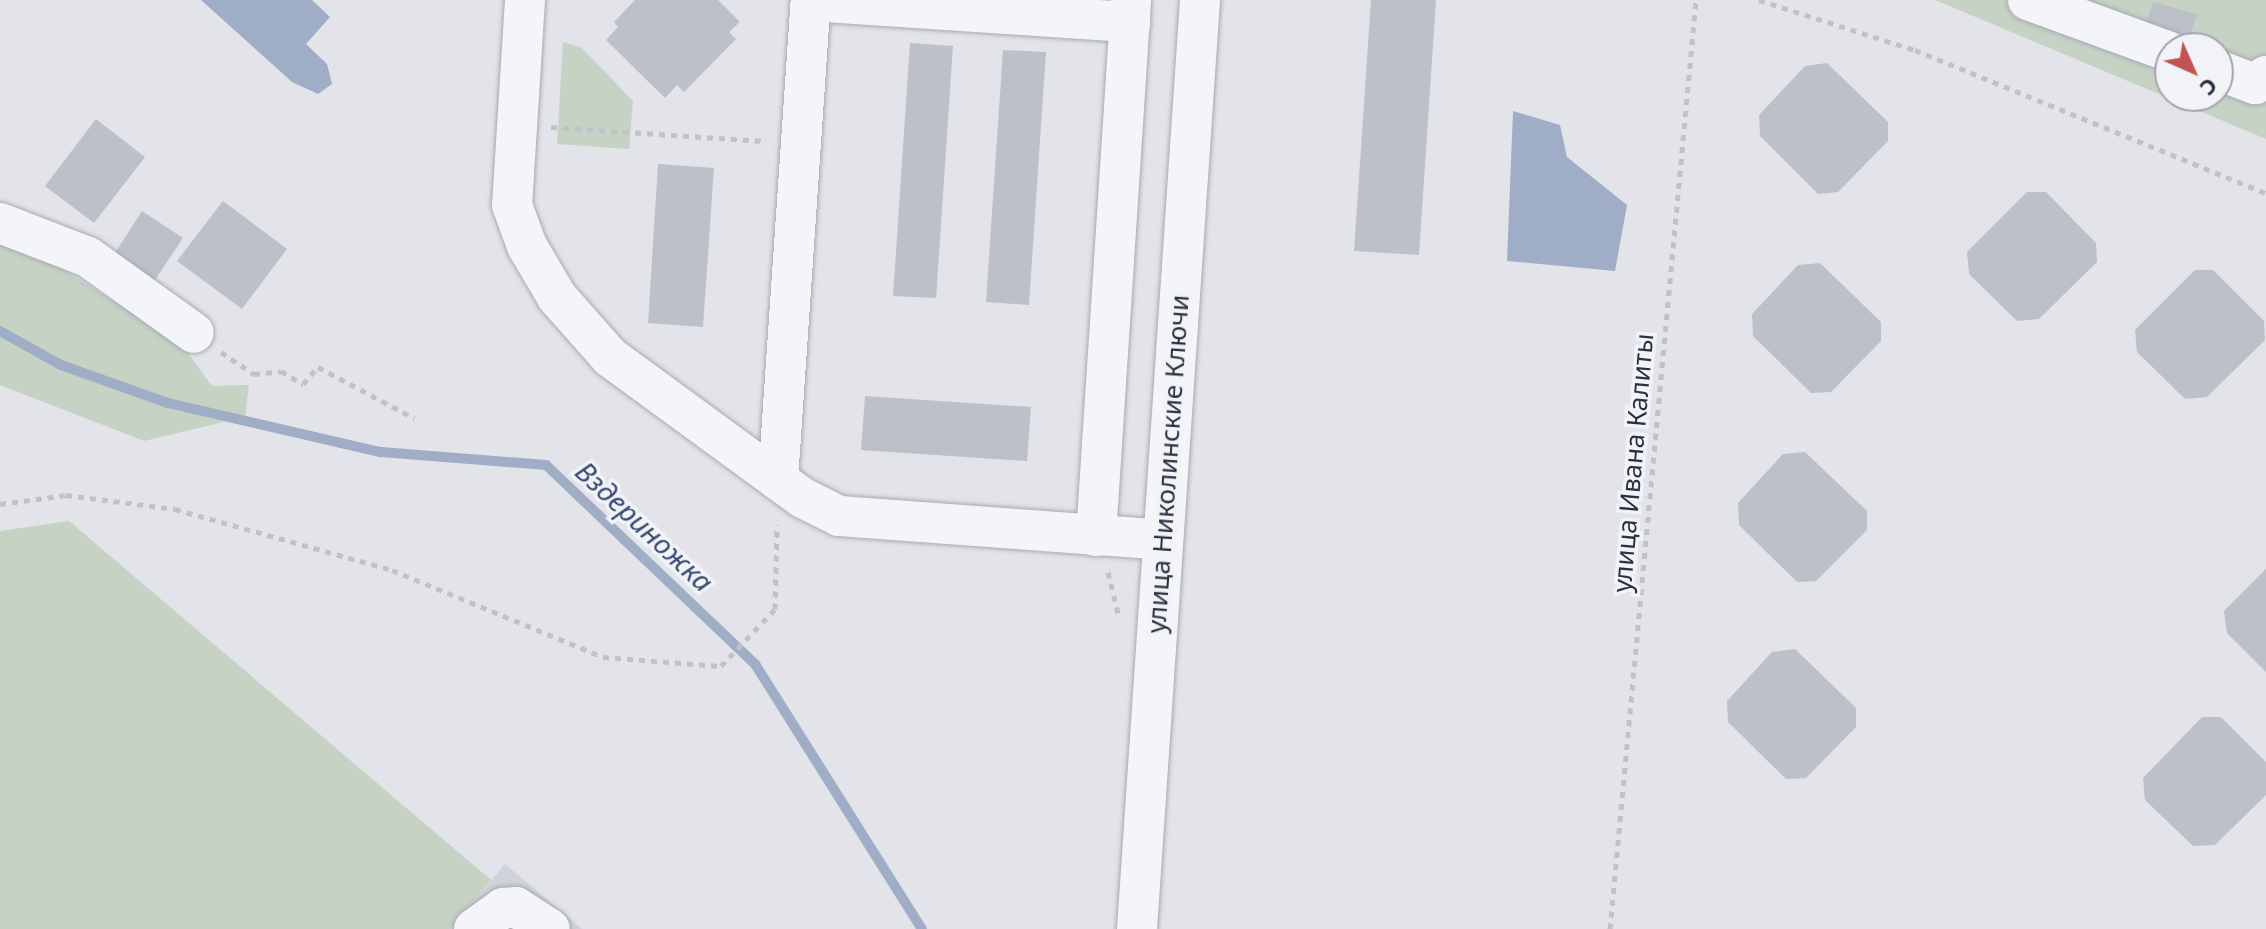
<!DOCTYPE html>
<meta charset="utf-8">
<style>
body{margin:0}
#map{position:relative;width:2266px;height:929px;overflow:hidden;background:#e2e4e9;font-family:"Noto Sans",sans-serif}
div>[style]{position:absolute}
.built>*{inset:0;background:#d0d3db}
.green>*{inset:0;background:#c5d2c4}
.water>*{inset:0;background:#a0adc6}
.stream>*{height:10px;margin:-5px;padding:0 5px;transform-origin:5px;border-radius:5px;background:#a0adc6}
.building>*{inset:0;background:#bdbfc9}
.path>*{height:5px;margin-top:-2.5px;transform-origin:0;background:repeating-linear-gradient(90deg,#c0c2c8 0 6px,transparent 0 12px)}
.roads{filter:drop-shadow(0 0 2px #a8aab3) drop-shadow(0 0 2px #a8aab3)}
.minor>*{height:40px;margin:-20px;padding:0 20px;transform-origin:20px;border-radius:20px;background:#f4f5f8}
span{translate:-50% -50%;white-space:nowrap;text-align:center;line-height:1.15;-webkit-text-stroke:7px #f2f3f7;paint-order:stroke}
.street-label{font-size:26px;color:#2c3040}
.water-label{font-size:28px;color:#394a70;font-style:italic}
.north{position:absolute;left:2154px;top:32px;width:80px;height:80px;box-sizing:border-box;background:#f2f3f7;border:2px solid #a3a5ae;border-radius:50%;rotate:135deg;font-size:22px;font-weight:700;line-height:32px;text-align:center;color:#2c3040}
.north::after{content:'';display:block;margin:auto;width:28px;height:36px;background:#c25353;clip-path:polygon(50% 0,100% 100%,50% 72%,0 100%)}
</style>
<div id="map">
<div class="built">
<div style="clip-path:polygon(505px 864px,582px 929px,450px 929px)"></div>
</div>
<div class="green">
<div style="clip-path:polygon(evenodd,1935px 0,2266px 0,2266px 139px,1935px 0,2170px 48px,2218px 48px,2218px 96px,2170px 96px,2170px 48px)"></div>
<div style="clip-path:polygon(563px 42px,582px 48px,633px 101px,629px 149px,557px 144px)"></div>
<div style="clip-path:polygon(0 229px,182px 345px,212px 386px,249px 385px,245px 417px,144px 441px,0 385px)"></div>
<div style="clip-path:polygon(69px 521px,491px 880px,450px 929px,0 929px,0 531px)"></div>
</div>
<div class="water">
<div style="clip-path:polygon(201px 0,312px 0,330px 17px,306px 44px,327px 64px,332px 84px,318px 94px,292px 82px)"></div>
<div style="clip-path:polygon(1513px 111px,1560px 125px,1567px 157px,1627px 205px,1615px 271px,1507px 261px)"></div>
</div>
<div class="stream">
<div style="left:0;top:331px;width:70px;rotate:29.1deg"></div>
<div style="left:61px;top:365px;width:114px;rotate:19.6deg"></div>
<div style="left:168px;top:403px;width:219px;rotate:13deg"></div>
<div style="left:381px;top:452px;width:166px;rotate:4.5deg"></div>
<div style="left:546px;top:465px;width:289px;rotate:43.6deg"></div>
<div style="left:755px;top:664px;width:313px;rotate:57.8deg"></div>
</div>
<div class="building">
<div style="clip-path:polygon(635px 0,718px 0,740px 22px,729px 32px,736px 39px,684px 92px,677px 85px,665px 98px,606px 40px,618px 27px,614px 22px)"></div>
<div style="clip-path:polygon(1371px 0,1436px 0,1419px 255px,1354px 251px)"></div>
<div style="clip-path:polygon(2153px 2px,2197px 14px,2187px 48px,2141px 40px)"></div>
<div style="clip-path:polygon(910px 43px,953px 46px,936px 298px,893px 296px)"></div>
<div style="clip-path:polygon(1003px 50px,1046px 52px,1029px 305px,986px 302px)"></div>
<div style="clip-path:polygon(1827px 63px,1888px 122px,1888px 141px,1838px 192px,1818px 194px,1760px 136px,1759px 115px,1805px 66px)"></div>
<div style="clip-path:polygon(96px 119px,145px 157px,94px 223px,45px 186px)"></div>
<div style="clip-path:polygon(658px 164px,714px 168px,703px 327px,648px 323px)"></div>
<div style="clip-path:polygon(2027px 192px,2046px 192px,2096px 243px,2097px 262px,2039px 319px,2017px 321px,1969px 274px,1967px 252px)"></div>
<div style="clip-path:polygon(223px 201px,287px 249px,242px 309px,177px 261px)"></div>
<div style="clip-path:polygon(142px 211px,183px 238px,155px 280px,115px 253px)"></div>
<div style="clip-path:polygon(1820px 263px,1881px 322px,1881px 341px,1831px 392px,1811px 393px,1753px 336px,1752px 314px,1798px 265px)"></div>
<div style="clip-path:polygon(2195px 270px,2213px 270px,2264px 321px,2265px 340px,2207px 397px,2185px 399px,2137px 352px,2135px 330px)"></div>
<div style="clip-path:polygon(865px 396px,1031px 407px,1027px 461px,861px 450px)"></div>
<div style="clip-path:polygon(1805px 452px,1867px 511px,1867px 530px,1816px 581px,1797px 582px,1739px 525px,1738px 503px,1783px 454px)"></div>
<div style="clip-path:polygon(2266px 569px,2266px 672px,2227px 633px,2224px 611px)"></div>
<div style="clip-path:polygon(1795px 649px,1856px 708px,1856px 727px,1806px 778px,1786px 779px,1728px 722px,1727px 701px,1772px 652px)"></div>
<div style="clip-path:polygon(2202px 717px,2221px 717px,2266px 762px,2266px 795px,2215px 845px,2193px 846px,2145px 800px,2143px 778px)"></div>
</div>
<div class="path">
<div style="left:1759px;top:0;width:164px;rotate:17.8deg"></div>
<div style="left:1915px;top:50px;width:379px;rotate:22.2deg"></div>
<div style="left:551px;top:127px;width:213px;rotate:3.8deg"></div>
<div style="left:221px;top:352px;width:40px;rotate:34deg"></div>
<div style="left:254px;top:374px;width:27px;rotate:-6deg"></div>
<div style="left:281px;top:371px;width:26px;rotate:31deg"></div>
<div style="left:303px;top:384px;width:23px;rotate:-49deg"></div>
<div style="left:318px;top:367px;width:109px;rotate:28deg"></div>
<div style="left:0;top:504px;width:67px;rotate:-7.8deg"></div>
<div style="left:66px;top:495px;width:110px;rotate:7.3deg"></div>
<div style="left:175px;top:509px;width:225px;rotate:15.7deg"></div>
<div style="left:392px;top:570px;width:228px;rotate:22.4deg"></div>
<div style="left:603px;top:657px;width:118px;rotate:4.4deg"></div>
<div style="left:721px;top:666px;width:79px;rotate:-46.5deg"></div>
<div style="left:775px;top:609px;width:84px;rotate:-88.6deg"></div>
<div style="left:1108px;top:572px;width:46px;rotate:76.3deg"></div>
<div style="left:1610px;top:929px;width:933px;rotate:-84.71deg"></div>
</div>
<div class="roads">
<div class="minor">
<div style="left:525px;top:0;width:205px;rotate:93.6deg"></div>
<div style="left:512px;top:205px;width:44px;rotate:69.9deg"></div>
<div style="left:527px;top:246px;width:59px;rotate:59.5deg"></div>
<div style="left:557px;top:297px;width:80px;rotate:48.5deg"></div>
<div style="left:610px;top:357px;width:239px;rotate:36.2deg"></div>
<div style="left:803px;top:498px;width:40px;rotate:26.6deg"></div>
<div style="left:839px;top:516px;width:325px;rotate:4.2deg"></div>
<div style="left:2028px;top:0;width:151px;rotate:20.1deg"></div>
<div style="left:811px;top:1px;width:320px;rotate:3.8deg"></div>
<div style="left:2218px;top:70px;width:40px;rotate:21deg"></div>
<div style="left:2255px;top:84px;width:14px;rotate:-36deg"></div>
<div style="left:0;top:223px;width:94px;rotate:21.1deg"></div>
<div style="left:88px;top:257px;width:130px;rotate:35.6deg"></div>
<div style="left:778px;top:480px;width:481px;rotate:-86.1deg"></div>
<div style="left:1096px;top:536px;width:537px;rotate:-86.26deg"></div>
<div style="left:474px;top:929px;width:36px;rotate:-36deg"></div>
<div style="left:503px;top:908px;width:13px;rotate:-4deg"></div>
<div style="left:516px;top:907px;width:40px;rotate:32.9deg"></div>
<div style="left:1137px;top:929px;width:931px;rotate:-86.12deg"></div>
</div>
</div>
<div class="street-label">
<span style="left:1633px;top:463px;rotate:-85deg">улица Ивана Калиты</span>
<span style="left:1168px;top:464px;rotate:-86deg">улица Николинские Ключи</span>
</div>
<div class="water-label">
<span style="left:645px;top:526px;rotate:43deg">Вздериножка</span>
</div>
<div class="north">С</div>
</div>
